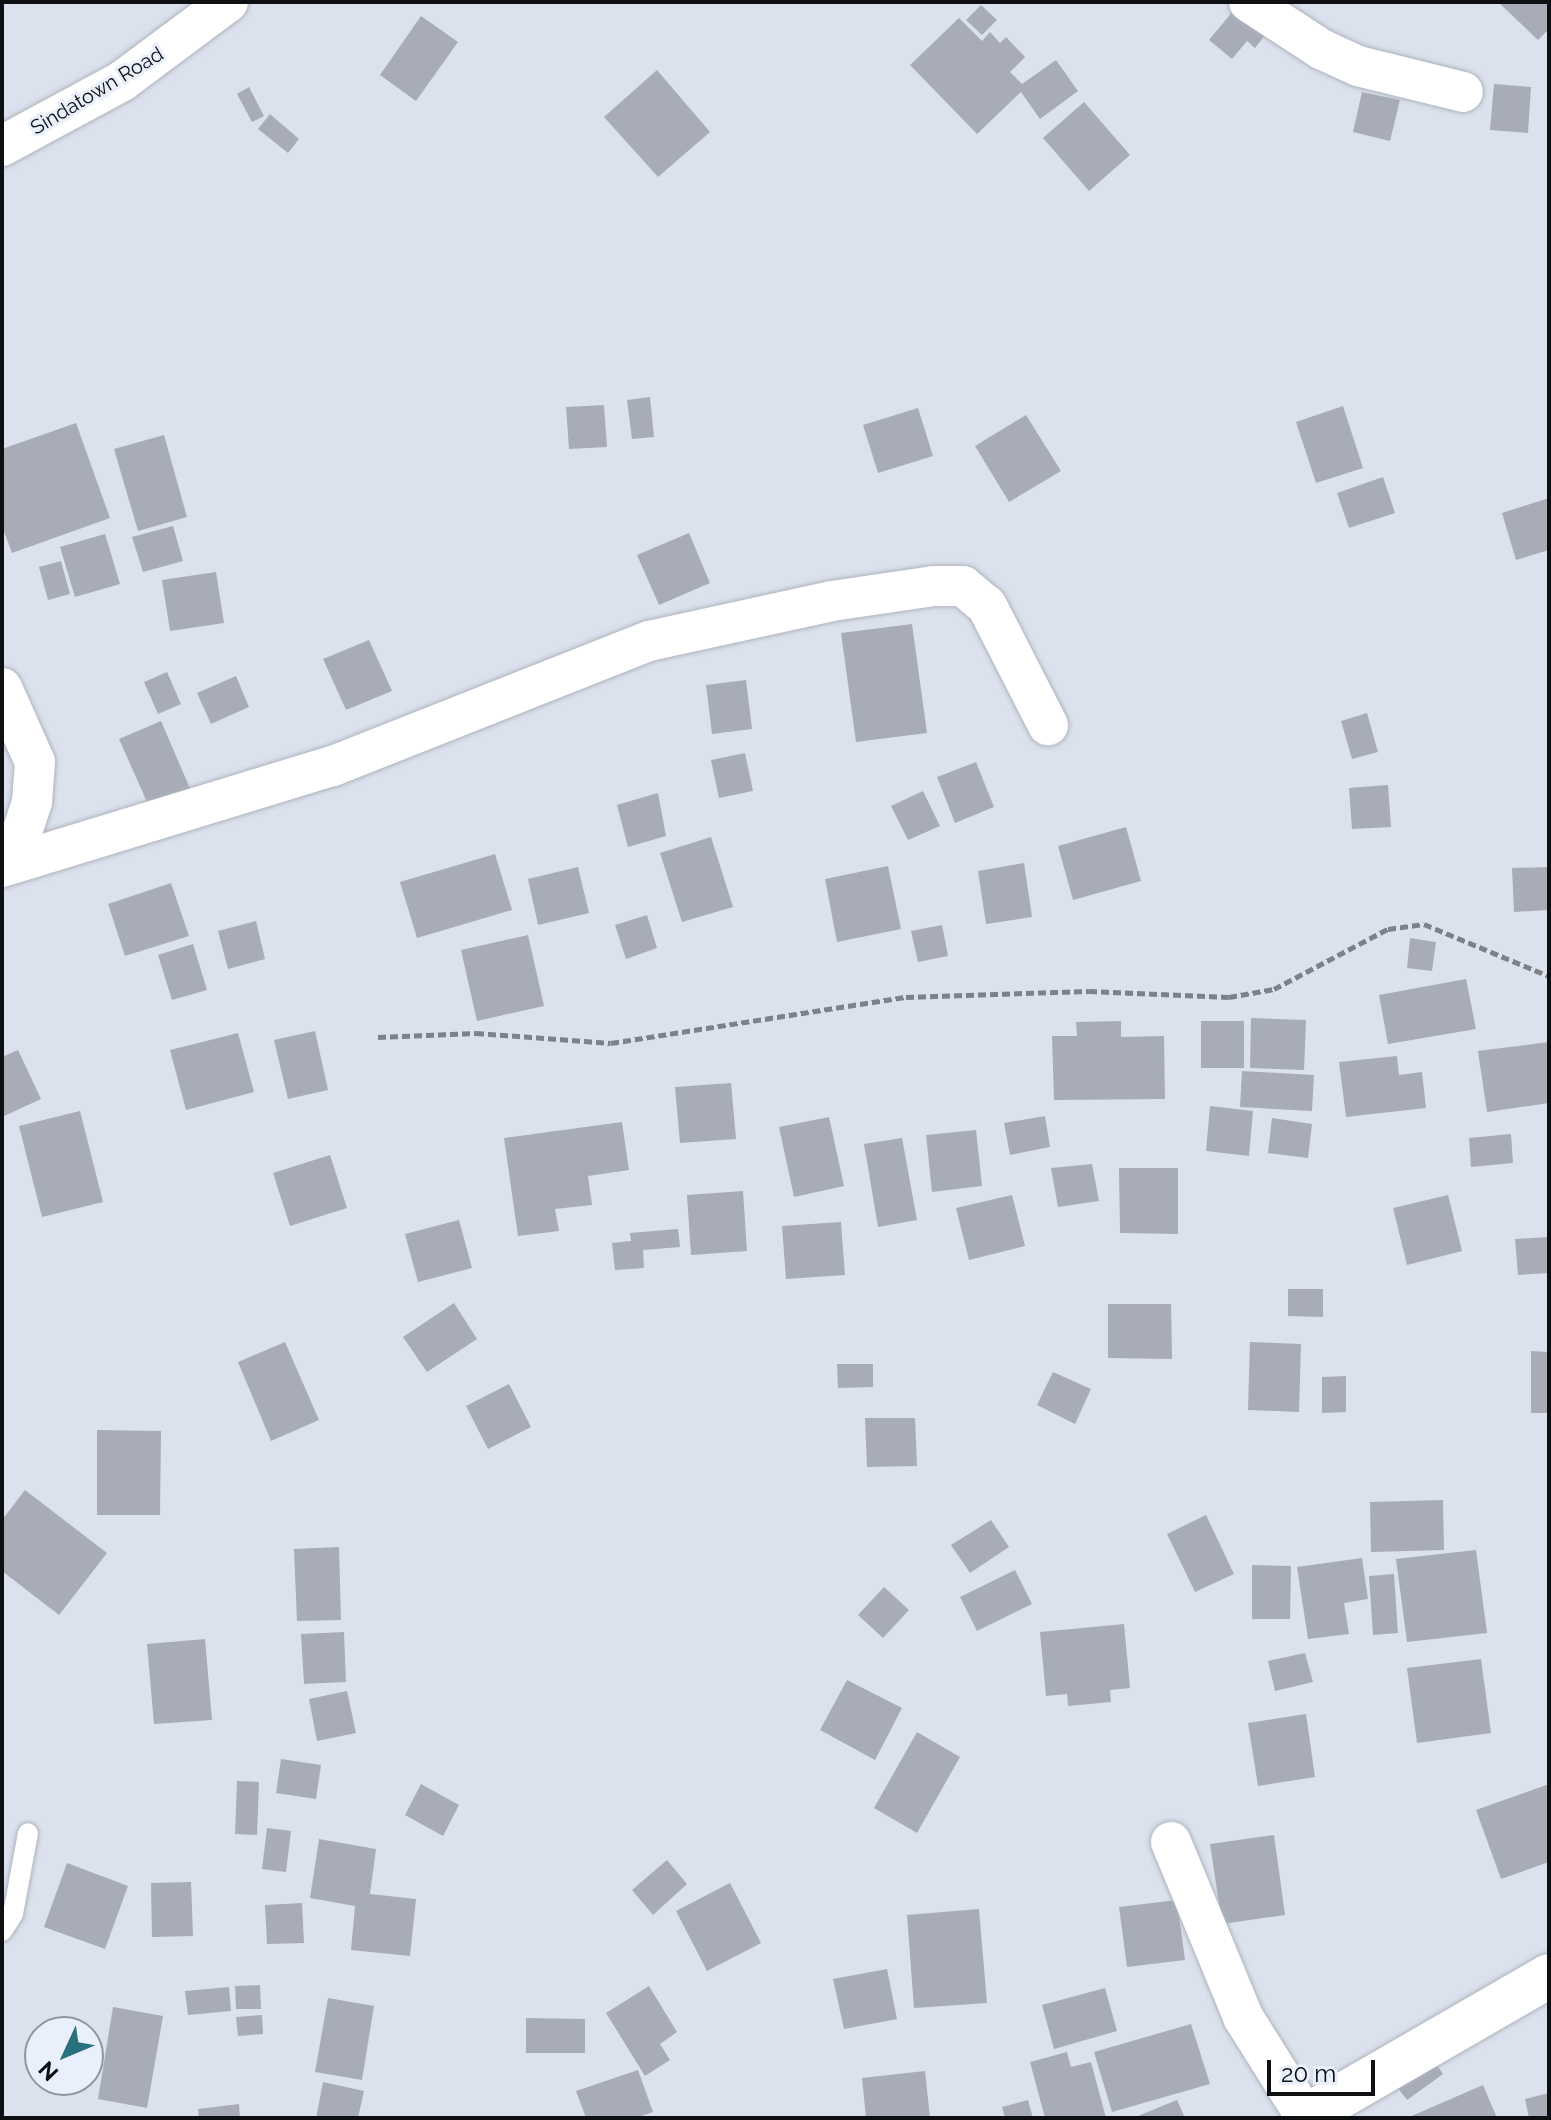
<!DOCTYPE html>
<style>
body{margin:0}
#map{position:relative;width:1551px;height:2120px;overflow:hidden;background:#dce2ed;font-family:Raleway,sans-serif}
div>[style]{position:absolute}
.building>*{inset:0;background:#a7acb7}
.path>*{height:5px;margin-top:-2.5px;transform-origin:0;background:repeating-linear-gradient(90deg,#7d8188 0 8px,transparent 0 12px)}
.roads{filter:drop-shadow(0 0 2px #aeb4bf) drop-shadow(0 0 2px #aeb4bf)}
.service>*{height:20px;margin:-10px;padding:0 10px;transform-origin:10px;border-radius:10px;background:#fff}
.minor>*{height:40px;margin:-20px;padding:0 20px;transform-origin:20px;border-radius:20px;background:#fff}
.tertiary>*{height:44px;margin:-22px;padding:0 22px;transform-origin:22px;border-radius:22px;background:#fff}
span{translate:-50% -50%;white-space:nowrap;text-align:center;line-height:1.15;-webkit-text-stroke:6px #e9f0fb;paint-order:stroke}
.street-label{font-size:20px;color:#0d0f12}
.frame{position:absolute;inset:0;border:4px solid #0d0f12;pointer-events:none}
.north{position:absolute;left:24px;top:2016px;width:80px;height:80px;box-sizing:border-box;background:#e9f0fb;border:2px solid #91969e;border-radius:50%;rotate:226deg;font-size:22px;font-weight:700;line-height:32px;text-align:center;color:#0d0f12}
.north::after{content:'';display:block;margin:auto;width:28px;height:36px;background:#2a717e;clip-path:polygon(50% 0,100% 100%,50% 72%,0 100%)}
.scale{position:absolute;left:1267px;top:2060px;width:108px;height:36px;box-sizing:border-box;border:4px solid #0d0f12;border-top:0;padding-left:10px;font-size:24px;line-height:28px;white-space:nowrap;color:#0d0f12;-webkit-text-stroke:6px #e9f0fb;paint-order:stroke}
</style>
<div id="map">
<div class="building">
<div style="clip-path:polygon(1498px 2px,1549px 2px,1549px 29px,1538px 40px)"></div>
<div style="clip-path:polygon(981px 5px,997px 20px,982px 35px,966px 20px)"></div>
<div style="clip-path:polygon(1238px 5px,1269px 30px,1255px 48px,1247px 41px,1232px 59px,1209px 40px)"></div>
<div style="clip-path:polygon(421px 16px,458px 42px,416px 101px,380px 75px)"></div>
<div style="clip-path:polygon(959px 18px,982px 41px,990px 32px,1000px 43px,1006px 37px,1025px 57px,1010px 72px,1022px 84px,1056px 60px,1078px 91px,1040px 119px,1021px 92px,977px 134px,910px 65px)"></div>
<div style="clip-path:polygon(657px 70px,710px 132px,658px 177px,604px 117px)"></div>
<div style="clip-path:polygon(1494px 84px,1531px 87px,1528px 133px,1490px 130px)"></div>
<div style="clip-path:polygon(249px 87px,264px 116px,252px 122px,237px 94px)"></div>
<div style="clip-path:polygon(1362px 92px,1400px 100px,1390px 141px,1353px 132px)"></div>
<div style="clip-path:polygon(1084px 102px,1130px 155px,1089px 191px,1043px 138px)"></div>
<div style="clip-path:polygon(270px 114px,299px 139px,288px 153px,258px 129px)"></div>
<div style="clip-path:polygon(650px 397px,654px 437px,632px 439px,627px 400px)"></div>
<div style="clip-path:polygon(604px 405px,607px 447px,569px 449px,566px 407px)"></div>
<div style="clip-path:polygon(1343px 406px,1363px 468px,1316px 483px,1296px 422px)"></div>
<div style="clip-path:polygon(918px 408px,933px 456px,878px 473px,863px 425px)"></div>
<div style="clip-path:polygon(1026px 415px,1061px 471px,1009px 502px,975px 446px)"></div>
<div style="clip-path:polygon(76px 423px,110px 518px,12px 553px,2px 526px,2px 449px)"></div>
<div style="clip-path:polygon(164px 435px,187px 517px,138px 531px,114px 449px)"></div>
<div style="clip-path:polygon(1383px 477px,1395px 513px,1349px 528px,1337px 493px)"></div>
<div style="clip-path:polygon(1549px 498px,1549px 550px,1516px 560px,1502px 513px)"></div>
<div style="clip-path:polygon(173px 526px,183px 561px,143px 572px,132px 537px)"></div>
<div style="clip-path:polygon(689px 533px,710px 583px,659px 605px,637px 555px)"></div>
<div style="clip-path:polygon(105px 534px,120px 584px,75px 597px,60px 547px)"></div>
<div style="clip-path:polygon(61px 561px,70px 594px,48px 600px,39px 567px)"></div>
<div style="clip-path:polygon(216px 572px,224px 623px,170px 631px,162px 580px)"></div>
<div style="clip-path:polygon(912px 624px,927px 733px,856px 742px,841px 633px)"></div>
<div style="clip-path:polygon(369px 640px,392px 691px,346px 710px,323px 659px)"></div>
<div style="clip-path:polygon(167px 672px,181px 704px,158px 714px,144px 682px)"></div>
<div style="clip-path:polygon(236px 676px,249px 707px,211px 724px,197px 693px)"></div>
<div style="clip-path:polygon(746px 680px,752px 729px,712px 734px,706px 685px)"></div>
<div style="clip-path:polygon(1367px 713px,1378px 752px,1352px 759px,1341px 721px)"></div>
<div style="clip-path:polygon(161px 721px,192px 793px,151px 811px,119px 739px)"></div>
<div style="clip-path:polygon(745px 753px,753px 791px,719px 798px,711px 760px)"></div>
<div style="clip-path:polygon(976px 762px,994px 807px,955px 823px,937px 777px)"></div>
<div style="clip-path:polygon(1388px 785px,1391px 827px,1352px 829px,1349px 788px)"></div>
<div style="clip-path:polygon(923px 791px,940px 826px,908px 840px,891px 806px)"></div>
<div style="clip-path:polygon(658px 793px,666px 836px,628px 847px,617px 805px)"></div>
<div style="clip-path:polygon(1126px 827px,1141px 881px,1073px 900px,1058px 846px)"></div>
<div style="clip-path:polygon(711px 837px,733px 907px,682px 922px,660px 853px)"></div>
<div style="clip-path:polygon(495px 854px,512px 910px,417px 938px,400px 882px)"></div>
<div style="clip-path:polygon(1024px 863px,1032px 917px,986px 924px,978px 871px)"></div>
<div style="clip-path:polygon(888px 866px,901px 929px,837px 942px,825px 879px)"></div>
<div style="clip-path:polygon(578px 867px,589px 913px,538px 925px,528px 879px)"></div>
<div style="clip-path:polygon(1549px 867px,1549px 910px,1514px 912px,1512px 868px)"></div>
<div style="clip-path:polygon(171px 883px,189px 936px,125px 956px,108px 904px)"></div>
<div style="clip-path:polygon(647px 915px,657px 948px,626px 959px,615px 925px)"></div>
<div style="clip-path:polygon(256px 921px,265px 959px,228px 969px,218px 931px)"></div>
<div style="clip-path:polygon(942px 925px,948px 956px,918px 962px,911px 931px)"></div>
<div style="clip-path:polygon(528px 935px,544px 1006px,477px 1021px,461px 950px)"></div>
<div style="clip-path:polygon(1410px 938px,1436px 942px,1432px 971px,1407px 968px)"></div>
<div style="clip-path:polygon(193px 944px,207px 990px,172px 1000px,158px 955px)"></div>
<div style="clip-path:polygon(1466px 979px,1476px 1029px,1388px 1044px,1379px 995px)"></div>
<div style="clip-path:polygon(1251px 1018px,1306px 1020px,1304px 1070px,1250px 1068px)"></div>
<div style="clip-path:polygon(1121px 1021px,1121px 1037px,1164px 1036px,1165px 1099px,1054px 1100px,1052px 1036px,1077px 1036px,1076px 1022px)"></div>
<div style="clip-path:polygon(1201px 1021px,1244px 1021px,1244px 1068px,1201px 1068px)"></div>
<div style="clip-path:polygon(315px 1031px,328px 1090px,288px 1099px,274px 1040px)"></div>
<div style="clip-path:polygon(238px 1033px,254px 1092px,186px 1110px,170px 1050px)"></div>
<div style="clip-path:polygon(1549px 1042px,1549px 1103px,1487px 1112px,1478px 1051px)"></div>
<div style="clip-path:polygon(18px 1050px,41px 1099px,2px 1117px,2px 1057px)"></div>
<div style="clip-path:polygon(1397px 1056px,1399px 1075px,1422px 1072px,1426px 1108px,1346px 1117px,1339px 1062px)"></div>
<div style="clip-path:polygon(1242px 1071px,1314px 1075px,1312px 1111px,1240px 1107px)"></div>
<div style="clip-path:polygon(731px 1083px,736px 1139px,680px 1143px,675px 1087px)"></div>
<div style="clip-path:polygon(1210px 1106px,1253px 1111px,1249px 1156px,1206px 1151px)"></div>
<div style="clip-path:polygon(80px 1111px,103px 1202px,42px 1217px,19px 1126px)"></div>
<div style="clip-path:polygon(1045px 1116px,1050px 1147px,1010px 1155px,1004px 1123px)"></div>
<div style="clip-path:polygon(829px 1117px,844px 1186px,794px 1197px,779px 1127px)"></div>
<div style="clip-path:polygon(1272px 1118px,1312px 1124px,1308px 1158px,1268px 1153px)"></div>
<div style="clip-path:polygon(622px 1122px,629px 1170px,588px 1176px,592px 1205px,555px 1209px,559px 1231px,518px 1236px,504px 1138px)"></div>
<div style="clip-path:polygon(976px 1130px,982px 1186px,932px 1192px,926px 1135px)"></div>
<div style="clip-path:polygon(1511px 1134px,1513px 1163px,1471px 1167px,1469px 1138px)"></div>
<div style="clip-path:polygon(902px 1138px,917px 1220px,878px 1227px,864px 1144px)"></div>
<div style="clip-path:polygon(330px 1155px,347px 1208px,290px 1226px,273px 1173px)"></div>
<div style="clip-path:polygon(1092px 1164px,1099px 1201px,1058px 1207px,1051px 1168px)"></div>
<div style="clip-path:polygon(1119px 1168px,1178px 1168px,1178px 1234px,1120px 1233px)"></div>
<div style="clip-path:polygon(743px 1191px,747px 1251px,691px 1255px,687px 1195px)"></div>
<div style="clip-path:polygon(1012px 1195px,1025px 1246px,969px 1260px,956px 1208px)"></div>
<div style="clip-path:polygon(1448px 1195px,1462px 1251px,1407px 1265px,1393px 1208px)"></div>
<div style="clip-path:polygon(459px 1220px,472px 1268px,418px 1282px,405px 1234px)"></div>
<div style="clip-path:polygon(841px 1222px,845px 1275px,786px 1279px,782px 1226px)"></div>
<div style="clip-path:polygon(678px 1229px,680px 1247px,643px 1250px,644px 1268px,615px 1270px,612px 1243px,631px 1241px,630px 1233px)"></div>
<div style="clip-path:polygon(1549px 1237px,1549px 1273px,1518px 1275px,1515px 1239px)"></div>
<div style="clip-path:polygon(1288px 1289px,1323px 1289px,1323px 1317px,1288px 1316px)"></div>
<div style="clip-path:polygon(454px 1303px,477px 1339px,427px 1372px,403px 1337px)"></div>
<div style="clip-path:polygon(1108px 1304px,1171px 1304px,1172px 1359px,1108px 1358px)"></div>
<div style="clip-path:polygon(285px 1342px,319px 1420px,271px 1441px,238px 1362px)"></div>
<div style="clip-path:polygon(1250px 1342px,1301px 1344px,1299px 1412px,1248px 1410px)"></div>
<div style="clip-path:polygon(1531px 1351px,1549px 1352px,1549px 1413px,1531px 1413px)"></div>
<div style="clip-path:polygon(837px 1364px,873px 1364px,873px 1387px,838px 1388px)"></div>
<div style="clip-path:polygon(1053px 1372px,1091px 1389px,1075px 1424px,1037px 1405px)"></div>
<div style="clip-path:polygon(1346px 1376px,1346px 1412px,1322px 1413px,1322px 1377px)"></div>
<div style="clip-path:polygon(509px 1384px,531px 1427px,488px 1449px,466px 1406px)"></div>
<div style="clip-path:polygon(865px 1418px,915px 1418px,917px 1466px,867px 1467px)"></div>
<div style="clip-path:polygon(97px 1430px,161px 1431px,160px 1515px,97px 1515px)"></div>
<div style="clip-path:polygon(25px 1490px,107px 1553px,59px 1615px,2px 1571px,2px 1520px)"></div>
<div style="clip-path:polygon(1443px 1500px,1444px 1550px,1371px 1552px,1370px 1502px)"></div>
<div style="clip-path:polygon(1206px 1515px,1234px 1574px,1195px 1592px,1167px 1534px)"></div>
<div style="clip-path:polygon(991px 1520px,1009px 1547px,970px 1573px,951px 1545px)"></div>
<div style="clip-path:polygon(339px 1547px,341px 1620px,297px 1621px,294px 1549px)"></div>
<div style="clip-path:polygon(1476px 1550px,1487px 1633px,1407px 1642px,1396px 1559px)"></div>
<div style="clip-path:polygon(1362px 1558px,1368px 1599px,1344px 1603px,1349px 1634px,1308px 1639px,1297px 1567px)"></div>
<div style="clip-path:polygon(1252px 1565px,1291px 1566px,1290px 1619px,1252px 1619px)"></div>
<div style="clip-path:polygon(1015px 1570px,1032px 1604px,977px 1631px,960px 1597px)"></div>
<div style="clip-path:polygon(1394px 1574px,1398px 1633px,1373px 1635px,1369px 1576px)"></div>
<div style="clip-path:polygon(884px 1587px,909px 1610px,883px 1638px,858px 1615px)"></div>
<div style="clip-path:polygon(1124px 1624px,1130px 1688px,1110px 1690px,1111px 1702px,1068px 1706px,1067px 1694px,1046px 1696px,1040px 1632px)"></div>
<div style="clip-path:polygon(344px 1632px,346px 1682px,304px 1684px,301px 1634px)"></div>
<div style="clip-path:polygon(205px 1639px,212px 1720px,154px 1724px,147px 1644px)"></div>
<div style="clip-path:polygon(1305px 1653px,1313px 1682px,1275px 1691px,1268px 1661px)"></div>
<div style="clip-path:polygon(1481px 1659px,1491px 1733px,1417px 1743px,1407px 1668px)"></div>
<div style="clip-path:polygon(847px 1680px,902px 1708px,875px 1760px,820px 1730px)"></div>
<div style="clip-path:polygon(347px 1691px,356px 1733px,317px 1741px,309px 1699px)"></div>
<div style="clip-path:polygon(1306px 1714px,1315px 1777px,1258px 1786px,1248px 1723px)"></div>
<div style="clip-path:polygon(917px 1732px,960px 1757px,917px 1833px,874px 1808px)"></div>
<div style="clip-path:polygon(281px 1759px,321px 1765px,316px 1799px,276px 1793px)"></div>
<div style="clip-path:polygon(237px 1781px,259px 1782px,257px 1835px,235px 1834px)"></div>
<div style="clip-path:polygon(421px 1784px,459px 1805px,443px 1836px,405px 1815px)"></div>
<div style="clip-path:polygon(1549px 1784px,1549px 1862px,1501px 1879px,1476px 1810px)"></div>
<div style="clip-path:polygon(267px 1828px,291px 1831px,286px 1872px,262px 1869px)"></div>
<div style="clip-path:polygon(1274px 1835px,1285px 1915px,1222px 1924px,1210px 1844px)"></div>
<div style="clip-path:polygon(319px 1839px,376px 1849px,370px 1894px,416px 1899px,410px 1956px,351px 1950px,355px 1906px,310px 1898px)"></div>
<div style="clip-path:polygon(667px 1860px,687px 1884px,653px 1915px,632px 1890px)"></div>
<div style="clip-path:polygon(67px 1863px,128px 1886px,105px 1949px,44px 1927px)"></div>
<div style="clip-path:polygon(191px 1882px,193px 1936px,152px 1937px,151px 1883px)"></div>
<div style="clip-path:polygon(730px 1883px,761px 1943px,707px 1971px,676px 1911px)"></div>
<div style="clip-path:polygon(1177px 1900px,1185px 1960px,1127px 1967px,1119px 1907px)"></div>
<div style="clip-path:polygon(302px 1903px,304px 1943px,267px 1944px,265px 1905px)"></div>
<div style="clip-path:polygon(979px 1909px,987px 2003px,914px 2008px,907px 1915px)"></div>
<div style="clip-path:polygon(887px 1969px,897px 2019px,844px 2029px,833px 1979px)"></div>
<div style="clip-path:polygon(260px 1985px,261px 2009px,236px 2009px,235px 1986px)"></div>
<div style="clip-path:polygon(649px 1986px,677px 2032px,660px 2044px,670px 2060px,645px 2076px,606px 2013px)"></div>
<div style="clip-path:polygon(229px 1987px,231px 2011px,188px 2015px,185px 1991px)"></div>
<div style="clip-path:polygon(1105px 1988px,1117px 2031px,1054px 2049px,1042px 2005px)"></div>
<div style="clip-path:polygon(328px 1998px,374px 2006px,362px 2080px,315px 2072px)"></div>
<div style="clip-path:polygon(113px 2007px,163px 2016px,147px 2108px,98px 2099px)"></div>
<div style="clip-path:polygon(262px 2015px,263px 2034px,238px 2036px,236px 2017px)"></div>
<div style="clip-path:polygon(526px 2018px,585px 2019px,585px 2053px,526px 2053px)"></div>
<div style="clip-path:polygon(1191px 2024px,1210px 2084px,1112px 2112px,1094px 2052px)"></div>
<div style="clip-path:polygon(1067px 2052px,1071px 2067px,1091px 2062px,1106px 2118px,1045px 2118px,1030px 2062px)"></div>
<div style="clip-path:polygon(1434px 2061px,1443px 2074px,1407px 2100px,1398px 2088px)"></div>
<div style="clip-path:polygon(638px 2070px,653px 2112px,636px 2118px,586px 2118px,576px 2091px)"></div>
<div style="clip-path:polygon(925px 2071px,930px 2118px,866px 2118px,862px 2078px)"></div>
<div style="clip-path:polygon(323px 2082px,364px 2091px,358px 2118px,316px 2118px)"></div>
<div style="clip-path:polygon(1483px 2085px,1497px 2118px,1407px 2118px)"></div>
<div style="clip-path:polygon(1549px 2093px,1549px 2118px,1529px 2118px,1525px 2099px)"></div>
<div style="clip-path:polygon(1028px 2100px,1033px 2118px,1005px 2118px,1002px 2107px)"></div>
<div style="clip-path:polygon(1177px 2100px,1185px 2118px,1133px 2118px)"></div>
<div style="clip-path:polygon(239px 2104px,240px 2118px,199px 2118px,198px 2109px)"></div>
</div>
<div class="path">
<div style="left:378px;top:1037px;width:98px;rotate:-2.3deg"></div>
<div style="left:476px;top:1033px;width:135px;rotate:4.2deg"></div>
<div style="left:611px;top:1043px;width:299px;rotate:-8.9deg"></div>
<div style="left:906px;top:997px;width:183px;rotate:-1.9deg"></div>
<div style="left:1089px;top:991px;width:140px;rotate:2.5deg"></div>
<div style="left:1229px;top:997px;width:46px;rotate:-10.1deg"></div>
<div style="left:1274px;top:989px;width:129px;rotate:-27.8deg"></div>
<div style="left:1388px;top:929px;width:36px;rotate:-8deg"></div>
<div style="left:1424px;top:924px;width:135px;rotate:22.6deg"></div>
</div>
<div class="roads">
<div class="service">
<div style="left:2px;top:1931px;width:20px;rotate:-57deg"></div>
<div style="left:13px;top:1914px;width:82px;rotate:-79.5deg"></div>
</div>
<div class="minor">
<div style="left:1249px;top:2px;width:86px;rotate:33.1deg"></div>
<div style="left:1321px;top:49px;width:41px;rotate:24.7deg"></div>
<div style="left:1358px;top:66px;width:108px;rotate:13.9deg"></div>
<div style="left:2px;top:146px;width:136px;rotate:-28.4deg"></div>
<div style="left:122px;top:81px;width:132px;rotate:-36.7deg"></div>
<div style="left:2px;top:688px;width:81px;rotate:66deg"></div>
<div style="left:35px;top:762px;width:40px;rotate:94.3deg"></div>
<div style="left:32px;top:802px;width:64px;rotate:108.2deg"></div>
<div style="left:2px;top:867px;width:346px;rotate:-17deg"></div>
<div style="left:333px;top:766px;width:340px;rotate:-21.6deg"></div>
<div style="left:649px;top:641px;width:187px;rotate:-12.3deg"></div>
<div style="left:832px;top:601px;width:103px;rotate:-8.4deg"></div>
<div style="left:934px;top:586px;width:29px"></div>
<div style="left:963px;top:586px;width:31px;rotate:40deg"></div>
<div style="left:987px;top:606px;width:134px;rotate:62.9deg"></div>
<div style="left:1171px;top:1842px;width:189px;rotate:67.6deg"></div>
<div style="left:1243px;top:2017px;width:117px;rotate:57.9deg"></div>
</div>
<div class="tertiary">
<div style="left:1303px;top:2118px;width:284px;rotate:-30deg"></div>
</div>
</div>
<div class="street-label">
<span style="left:97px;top:91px;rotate:-31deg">Sindatown Road</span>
</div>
<div class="frame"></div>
<div class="north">N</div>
<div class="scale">20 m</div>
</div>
